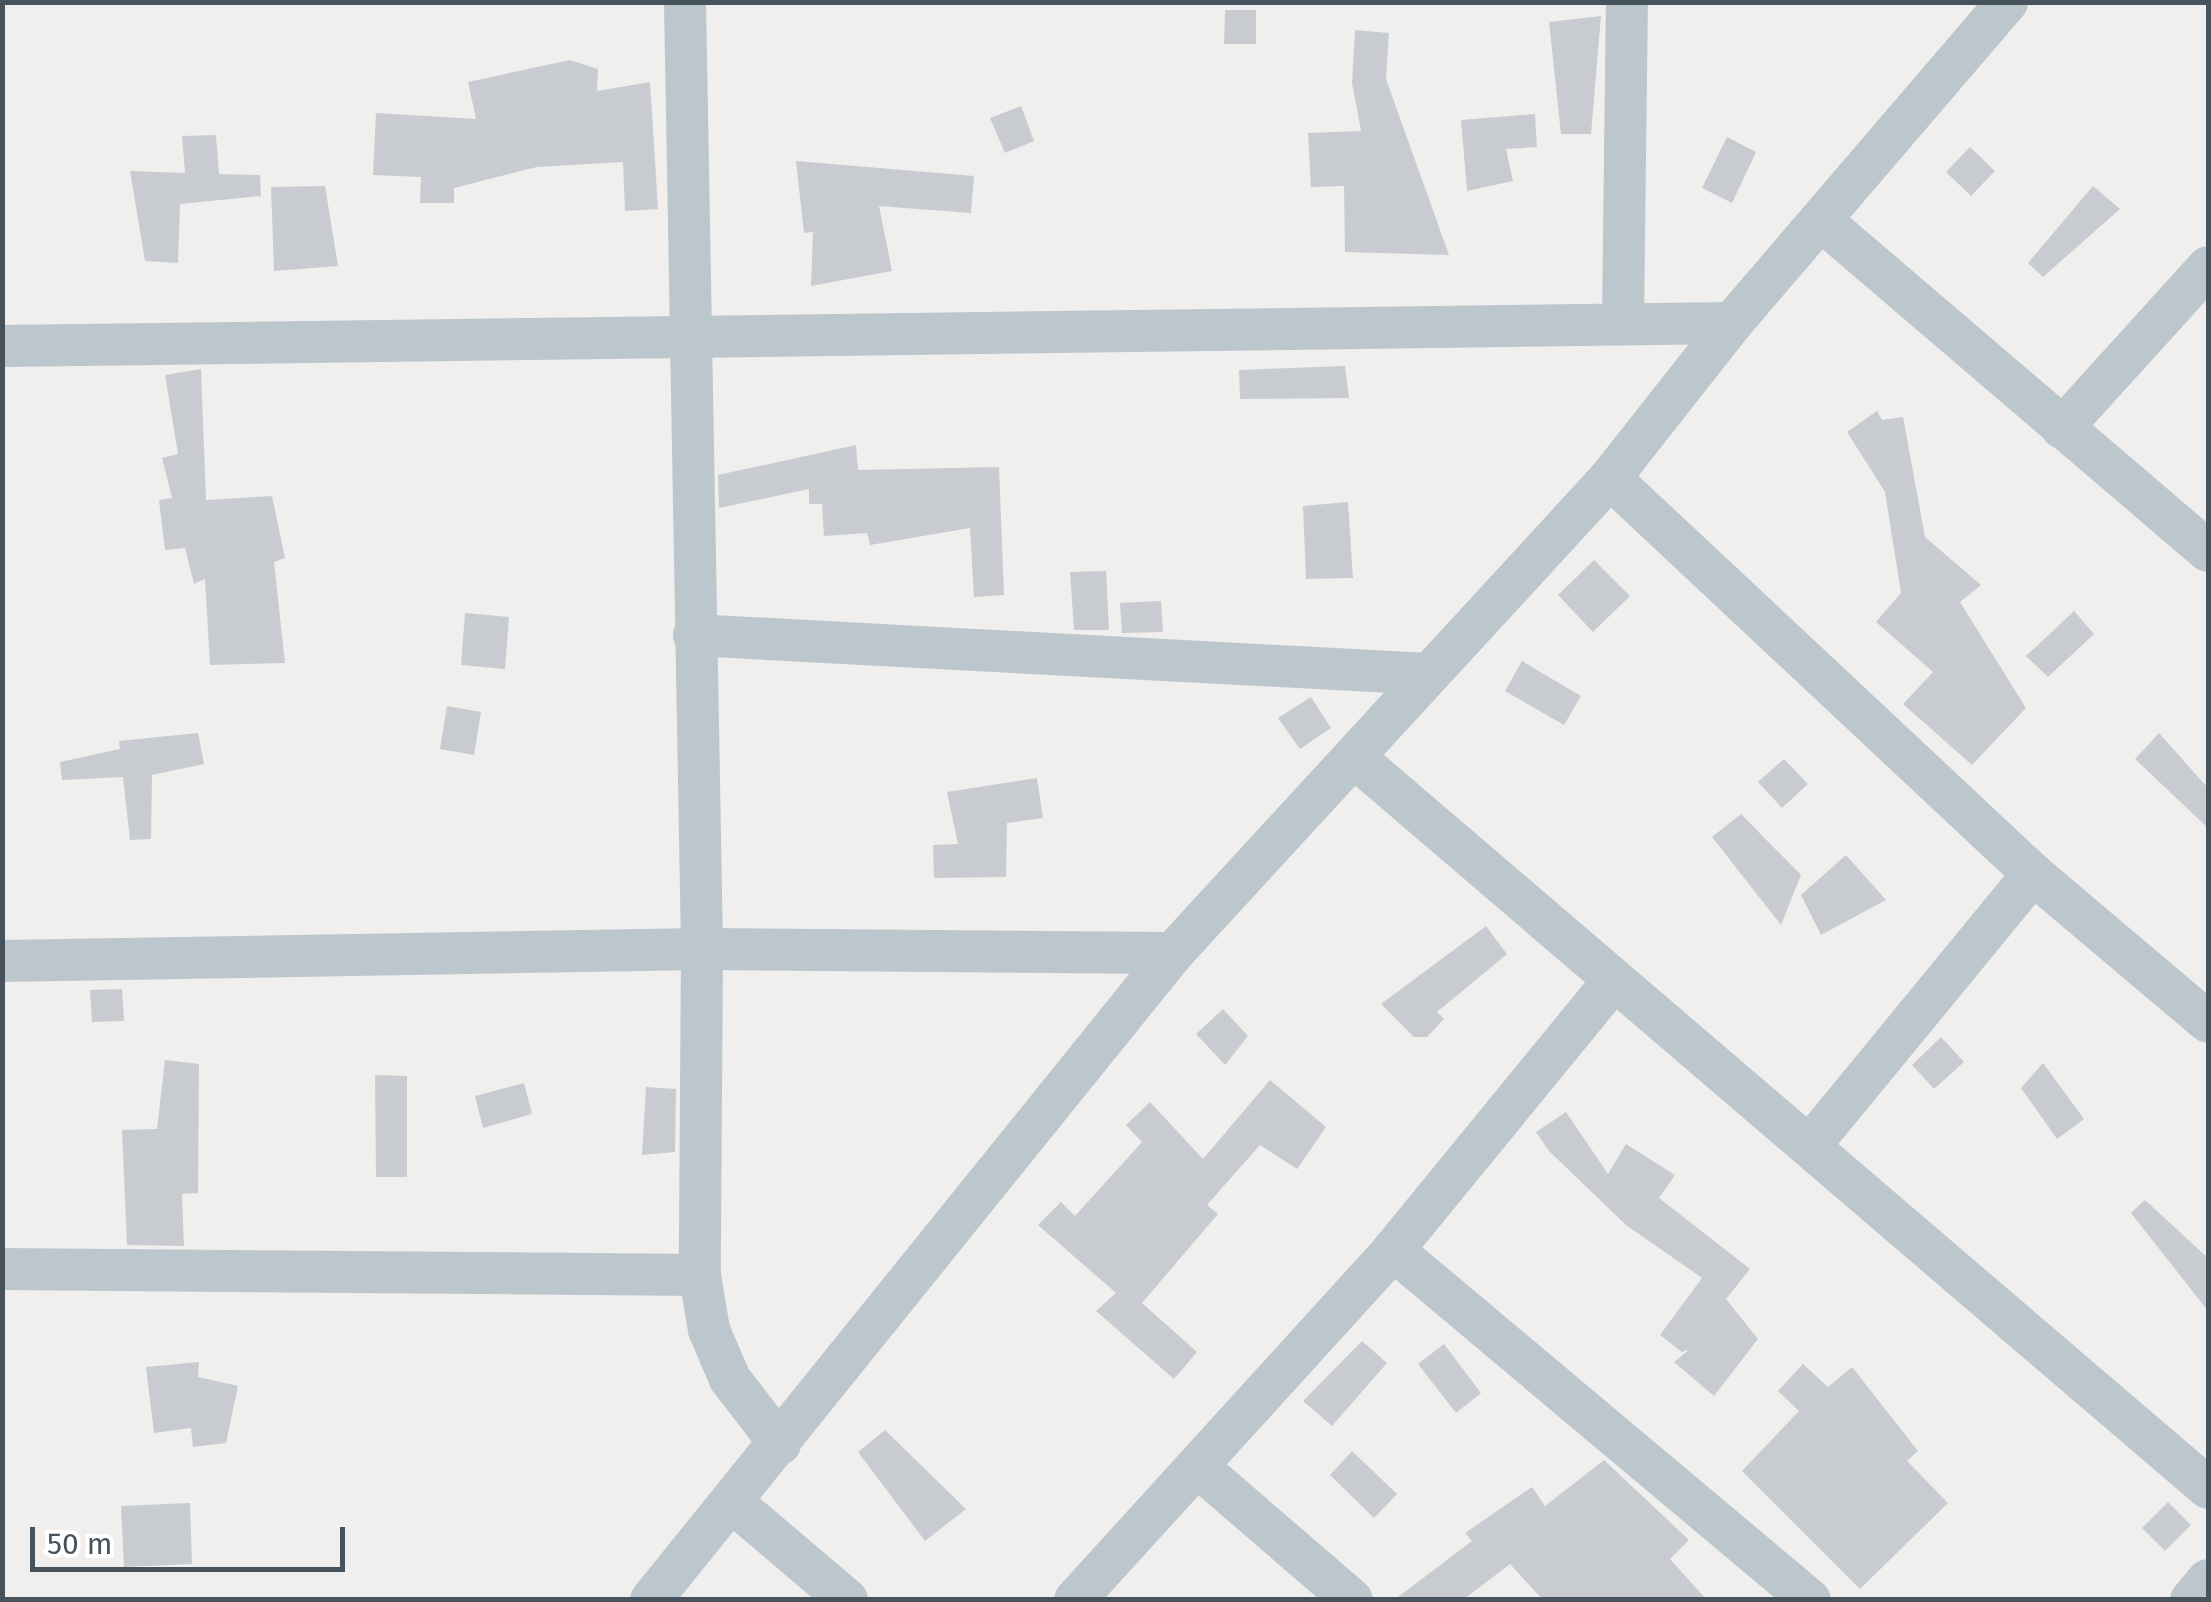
<!DOCTYPE html>
<style>
body{margin:0}
#map{position:relative;width:2211px;height:1602px;overflow:hidden;background:#f1eeee;font-family:"Fira Sans",sans-serif}
div>[style]{position:absolute}
.building>*{inset:0;background:#c8ccd1}
.street>*{height:42px;margin:-21px;padding:0 21px;transform-origin:21px;border-radius:21px;background:#bcc6cd}
span{translate:-50% -50%;white-space:nowrap;text-align:center;line-height:1.15;-webkit-text-stroke:10px #fff;paint-order:stroke}
.frame{position:absolute;inset:0;border:5px solid #46535c;pointer-events:none}
.scale{position:absolute;left:30px;top:1527px;width:315px;height:45px;box-sizing:border-box;border:5px solid #46535c;border-top:0;padding-left:12px;font-size:30px;line-height:35px;white-space:nowrap;color:#46535c;-webkit-text-stroke:8px #fff;paint-order:stroke}
</style>
<div id="map">
<div class="building">
<div style="clip-path:polygon(1225px 10px,1256px 10px,1256px 44px,1224px 44px)"></div>
<div style="clip-path:polygon(1601px 16px,1591px 134px,1561px 134px,1549px 22px)"></div>
<div style="clip-path:polygon(1355px 30px,1389px 33px,1386px 79px,1449px 255px,1345px 252px,1344px 186px,1311px 187px,1308px 133px,1361px 131px,1352px 83px)"></div>
<div style="clip-path:polygon(570px 60px,598px 69px,597px 91px,650px 82px,658px 209px,625px 211px,623px 162px,537px 167px,454px 188px,454px 203px,420px 203px,421px 177px,373px 175px,376px 113px,476px 119px,468px 82px)"></div>
<div style="clip-path:polygon(1021px 106px,1034px 141px,1005px 153px,990px 118px)"></div>
<div style="clip-path:polygon(1535px 114px,1537px 147px,1506px 149px,1513px 181px,1467px 191px,1461px 120px)"></div>
<div style="clip-path:polygon(216px 135px,219px 174px,260px 175px,261px 196px,180px 204px,178px 263px,145px 261px,130px 171px,185px 173px,182px 136px)"></div>
<div style="clip-path:polygon(1727px 137px,1756px 152px,1732px 203px,1702px 188px)"></div>
<div style="clip-path:polygon(1970px 147px,1995px 171px,1971px 196px,1946px 172px)"></div>
<div style="clip-path:polygon(796px 161px,974px 176px,971px 213px,879px 206px,892px 271px,811px 286px,813px 232px,804px 233px)"></div>
<div style="clip-path:polygon(325px 186px,338px 266px,274px 271px,271px 187px)"></div>
<div style="clip-path:polygon(2093px 186px,2120px 209px,2043px 277px,2028px 263px)"></div>
<div style="clip-path:polygon(1345px 366px,1349px 398px,1240px 399px,1239px 370px)"></div>
<div style="clip-path:polygon(201px 369px,206px 500px,272px 496px,285px 558px,274px 562px,285px 663px,210px 665px,205px 579px,194px 584px,185px 548px,165px 550px,159px 500px,172px 498px,162px 458px,178px 454px,165px 375px)"></div>
<div style="clip-path:polygon(1877px 411px,1882px 420px,1903px 417px,1925px 537px,1981px 585px,1960px 602px,2026px 708px,1972px 765px,1903px 704px,1933px 672px,1876px 622px,1901px 593px,1885px 492px,1847px 432px)"></div>
<div style="clip-path:polygon(856px 445px,858px 470px,999px 467px,1004px 595px,974px 597px,970px 528px,870px 545px,867px 533px,824px 536px,822px 504px,809px 504px,809px 489px,719px 508px,718px 475px)"></div>
<div style="clip-path:polygon(1348px 502px,1353px 578px,1306px 579px,1303px 506px)"></div>
<div style="clip-path:polygon(1594px 560px,1630px 596px,1593px 632px,1558px 595px)"></div>
<div style="clip-path:polygon(1106px 571px,1109px 630px,1074px 630px,1070px 572px)"></div>
<div style="clip-path:polygon(1161px 601px,1163px 632px,1122px 633px,1120px 603px)"></div>
<div style="clip-path:polygon(2074px 611px,2094px 634px,2048px 677px,2026px 656px)"></div>
<div style="clip-path:polygon(465px 613px,509px 617px,505px 669px,461px 665px)"></div>
<div style="clip-path:polygon(1522px 661px,1581px 696px,1564px 725px,1505px 691px)"></div>
<div style="clip-path:polygon(1311px 697px,1331px 728px,1300px 749px,1278px 718px)"></div>
<div style="clip-path:polygon(447px 706px,481px 712px,474px 755px,440px 749px)"></div>
<div style="clip-path:polygon(198px 733px,204px 764px,152px 775px,151px 839px,130px 840px,123px 777px,62px 780px,60px 762px,120px 749px,119px 741px)"></div>
<div style="clip-path:polygon(2159px 733px,2208px 788px,2208px 828px,2135px 759px)"></div>
<div style="clip-path:polygon(1784px 759px,1808px 784px,1782px 808px,1758px 782px)"></div>
<div style="clip-path:polygon(1037px 778px,1043px 818px,1007px 823px,1006px 877px,934px 878px,933px 845px,958px 844px,947px 792px)"></div>
<div style="clip-path:polygon(1741px 814px,1801px 875px,1781px 925px,1712px 837px)"></div>
<div style="clip-path:polygon(1846px 855px,1886px 900px,1821px 935px,1801px 895px)"></div>
<div style="clip-path:polygon(1486px 926px,1507px 954px,1437px 1012px,1444px 1019px,1427px 1037px,1414px 1037px,1381px 1004px)"></div>
<div style="clip-path:polygon(122px 989px,124px 1021px,92px 1022px,90px 990px)"></div>
<div style="clip-path:polygon(1223px 1009px,1248px 1036px,1225px 1065px,1196px 1034px)"></div>
<div style="clip-path:polygon(1941px 1037px,1964px 1062px,1934px 1089px,1912px 1065px)"></div>
<div style="clip-path:polygon(165px 1060px,199px 1064px,198px 1193px,182px 1194px,184px 1246px,127px 1245px,122px 1130px,157px 1129px)"></div>
<div style="clip-path:polygon(2043px 1063px,2084px 1119px,2057px 1139px,2021px 1088px)"></div>
<div style="clip-path:polygon(375px 1075px,407px 1076px,407px 1177px,376px 1177px)"></div>
<div style="clip-path:polygon(1270px 1080px,1326px 1127px,1297px 1169px,1260px 1145px,1207px 1205px,1218px 1214px,1142px 1303px,1197px 1352px,1174px 1379px,1096px 1311px,1116px 1293px,1038px 1225px,1061px 1202px,1075px 1216px,1142px 1142px,1126px 1125px,1150px 1102px,1203px 1159px)"></div>
<div style="clip-path:polygon(524px 1083px,532px 1114px,483px 1128px,475px 1096px)"></div>
<div style="clip-path:polygon(646px 1087px,676px 1089px,675px 1152px,642px 1155px)"></div>
<div style="clip-path:polygon(1566px 1112px,1608px 1174px,1626px 1144px,1675px 1175px,1659px 1198px,1750px 1269px,1726px 1299px,1758px 1339px,1714px 1396px,1674px 1362px,1690px 1349px,1682px 1352px,1660px 1335px,1702px 1278px,1626px 1225px,1549px 1151px,1536px 1132px)"></div>
<div style="clip-path:polygon(2145px 1200px,2208px 1258px,2208px 1311px,2131px 1213px)"></div>
<div style="clip-path:polygon(1362px 1341px,1387px 1363px,1332px 1426px,1303px 1401px)"></div>
<div style="clip-path:polygon(1444px 1344px,1481px 1393px,1456px 1413px,1418px 1364px)"></div>
<div style="clip-path:polygon(199px 1362px,198px 1377px,238px 1386px,226px 1443px,193px 1447px,191px 1428px,154px 1433px,146px 1367px)"></div>
<div style="clip-path:polygon(1803px 1364px,1828px 1387px,1852px 1367px,1918px 1451px,1907px 1461px,1948px 1503px,1860px 1589px,1742px 1471px,1799px 1411px,1778px 1391px)"></div>
<div style="clip-path:polygon(885px 1430px,966px 1509px,925px 1541px,858px 1452px)"></div>
<div style="clip-path:polygon(1352px 1451px,1397px 1494px,1374px 1518px,1330px 1475px)"></div>
<div style="clip-path:polygon(1604px 1460px,1689px 1540px,1670px 1559px,1707px 1600px,1543px 1600px,1510px 1564px,1463px 1600px,1394px 1600px,1472px 1541px,1465px 1533px,1532px 1487px,1545px 1506px)"></div>
<div style="clip-path:polygon(2168px 1502px,2191px 1525px,2165px 1551px,2142px 1528px)"></div>
<div style="clip-path:polygon(190px 1503px,192px 1564px,124px 1567px,121px 1506px)"></div>
</div>
<div class="street">
<div style="left:685px;top:2px;width:947px;rotate:88.97deg"></div>
<div style="left:702px;top:949px;width:326px;rotate:90.4deg"></div>
<div style="left:700px;top:1275px;width:56px;rotate:80.7deg"></div>
<div style="left:709px;top:1330px;width:53px;rotate:66.8deg"></div>
<div style="left:730px;top:1379px;width:82px;rotate:52.4deg"></div>
<div style="left:1823px;top:222px;width:506px;rotate:40.52deg"></div>
<div style="left:1623px;top:321px;width:319px;rotate:-89.3deg"></div>
<div style="left:2px;top:346px;width:1730px;rotate:-0.76deg"></div>
<div style="left:2062px;top:428px;width:217px;rotate:-47.8deg"></div>
<div style="left:1610px;top:478px;width:579px;rotate:43.11deg"></div>
<div style="left:2033px;top:874px;width:229px;rotate:40.2deg"></div>
<div style="left:694px;top:635px;width:735px;rotate:3.04deg"></div>
<div style="left:1354px;top:757px;width:1124px;rotate:40.56deg"></div>
<div style="left:2px;top:961px;width:700px;rotate:-0.98deg"></div>
<div style="left:702px;top:949px;width:471px;rotate:0.5deg"></div>
<div style="left:1812px;top:1143px;width:348px;rotate:-50.6deg"></div>
<div style="left:1393px;top:1250px;width:544px;rotate:40.01deg"></div>
<div style="left:2px;top:1269px;width:698px;rotate:0.49deg"></div>
<div style="left:1198px;top:1467px;width:203px;rotate:40.8deg"></div>
<div style="left:732px;top:1502px;width:151px;rotate:40.4deg"></div>
<div style="left:651px;top:1600px;width:831px;rotate:-51.1deg"></div>
<div style="left:1173px;top:953px;width:645px;rotate:-47.39deg"></div>
<div style="left:1610px;top:478px;width:197px;rotate:-51.8deg"></div>
<div style="left:1732px;top:323px;width:423px;rotate:-49.4deg"></div>
<div style="left:1075px;top:1600px;width:473px;rotate:-47.7deg"></div>
<div style="left:1393px;top:1250px;width:344px;rotate:-50.7deg"></div>
<div style="left:2191px;top:1600px;width:26px;rotate:-50deg"></div>
</div>
<div class="frame"></div>
<div class="scale">50 m</div>
</div>
